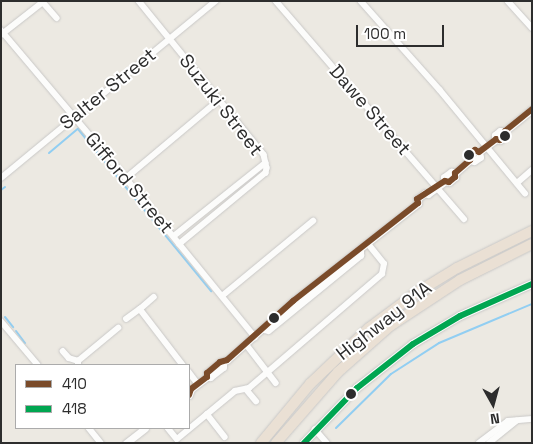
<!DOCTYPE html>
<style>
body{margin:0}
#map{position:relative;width:533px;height:444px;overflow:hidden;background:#ece9e2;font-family:"Space Grotesk",sans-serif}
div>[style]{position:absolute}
.stream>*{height:2px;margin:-1px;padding:0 1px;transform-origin:1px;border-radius:1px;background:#91cef2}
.roads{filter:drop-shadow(0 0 1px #c9c8c7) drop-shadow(0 0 1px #c9c8c7)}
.minor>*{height:5.5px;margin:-2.75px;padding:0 2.75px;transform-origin:2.75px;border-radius:2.75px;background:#fcfcfb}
.tertiary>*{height:7px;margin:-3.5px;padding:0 3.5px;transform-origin:3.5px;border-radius:3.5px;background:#fcfcfb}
.secondary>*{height:8px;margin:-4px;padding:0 4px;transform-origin:4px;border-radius:4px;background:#fcfcfb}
.motorway>*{height:10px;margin:-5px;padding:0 5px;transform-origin:5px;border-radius:5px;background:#eae0d4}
.bus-1>*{height:6px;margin:-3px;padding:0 3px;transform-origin:3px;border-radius:3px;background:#7a4b2a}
.bus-2>*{height:6px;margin:-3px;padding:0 3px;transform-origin:3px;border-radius:3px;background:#00a651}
.dots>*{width:14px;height:14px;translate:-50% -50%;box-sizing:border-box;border:2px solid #fff;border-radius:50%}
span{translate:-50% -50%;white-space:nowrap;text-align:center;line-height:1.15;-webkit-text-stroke:4px #fff;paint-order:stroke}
.street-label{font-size:19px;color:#2d2d2d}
.frame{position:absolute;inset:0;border:2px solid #2d2d2d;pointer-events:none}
.legend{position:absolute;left:15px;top:364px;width:175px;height:65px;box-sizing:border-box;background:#fff;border:1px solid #ababab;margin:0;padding:6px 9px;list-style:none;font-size:15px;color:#2d2d2d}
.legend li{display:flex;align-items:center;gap:10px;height:25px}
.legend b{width:25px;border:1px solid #ababab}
.north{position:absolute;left:468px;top:379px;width:50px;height:50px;-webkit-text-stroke:4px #fff;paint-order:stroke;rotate:173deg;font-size:14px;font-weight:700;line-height:20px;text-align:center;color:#2d2d2d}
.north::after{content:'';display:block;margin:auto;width:18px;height:22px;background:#2d2d2d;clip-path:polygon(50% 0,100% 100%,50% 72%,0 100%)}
.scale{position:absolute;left:356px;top:25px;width:88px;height:22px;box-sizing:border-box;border:2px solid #2d2d2d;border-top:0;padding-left:6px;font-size:15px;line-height:18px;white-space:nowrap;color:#2d2d2d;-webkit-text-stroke:4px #fff;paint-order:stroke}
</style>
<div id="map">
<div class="stream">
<div style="left:49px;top:153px;width:38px;rotate:-40deg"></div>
<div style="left:78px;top:129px;width:210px;rotate:50.6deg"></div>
<div style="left:1px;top:190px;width:5px;rotate:-37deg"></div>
<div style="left:5px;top:317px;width:13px;rotate:51deg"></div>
<div style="left:16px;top:331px;width:15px;rotate:53deg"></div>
<div style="left:336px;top:428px;width:77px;rotate:-44.5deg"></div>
<div style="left:391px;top:374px;width:57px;rotate:-32.9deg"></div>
<div style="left:439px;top:343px;width:101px;rotate:-22.8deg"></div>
</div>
<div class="roads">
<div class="minor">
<div style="left:139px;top:1px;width:198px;rotate:50.9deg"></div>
<div style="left:264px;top:155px;width:13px;rotate:77deg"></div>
<div style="left:267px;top:168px;width:5px;rotate:101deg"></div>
<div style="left:266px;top:173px;width:112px;rotate:140.5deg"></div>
<div style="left:276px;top:1px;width:288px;rotate:49.2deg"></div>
<div style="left:361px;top:1px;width:119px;rotate:48.4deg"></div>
<div style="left:440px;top:90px;width:134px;rotate:50.5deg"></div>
<div style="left:508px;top:1px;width:36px;rotate:48deg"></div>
<div style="left:1px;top:30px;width:194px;rotate:49.8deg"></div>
<div style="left:126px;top:178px;width:205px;rotate:50.9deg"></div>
<div style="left:1px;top:35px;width:53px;rotate:-38.2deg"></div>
<div style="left:43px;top:2px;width:21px;rotate:49deg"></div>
<div style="left:1px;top:178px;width:278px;rotate:-39.5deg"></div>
<div style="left:126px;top:178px;width:121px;rotate:-40deg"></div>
<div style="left:517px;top:183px;width:20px;rotate:-41deg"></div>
<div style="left:174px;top:236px;width:117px;rotate:-38.7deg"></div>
<div style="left:222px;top:296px;width:118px;rotate:-39.5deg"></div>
<div style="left:140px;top:309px;width:18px;rotate:-41deg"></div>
<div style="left:126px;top:319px;width:17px;rotate:-36deg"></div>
<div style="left:140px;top:309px;width:71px;rotate:52.5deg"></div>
<div style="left:1px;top:321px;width:57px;rotate:49.9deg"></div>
<div style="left:246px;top:344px;width:49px;rotate:52.4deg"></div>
<div style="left:63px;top:351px;width:9px;rotate:49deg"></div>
<div style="left:69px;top:358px;width:9px;rotate:18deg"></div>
<div style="left:78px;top:365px;width:4px;rotate:-90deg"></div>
<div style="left:78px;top:361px;width:52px;rotate:-39.5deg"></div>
<div style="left:189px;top:372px;width:15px;rotate:53deg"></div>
<div style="left:246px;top:389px;width:16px;rotate:50deg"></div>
<div style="left:207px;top:414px;width:29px;rotate:52deg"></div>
<div style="left:89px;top:428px;width:19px;rotate:51deg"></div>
<div style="left:168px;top:428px;width:14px;rotate:51deg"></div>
<div style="left:177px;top:439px;width:75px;rotate:-39.6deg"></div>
<div style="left:235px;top:391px;width:14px;rotate:-12deg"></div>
<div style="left:249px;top:388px;width:175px;rotate:-40.6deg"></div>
<div style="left:382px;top:274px;width:10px;rotate:-79deg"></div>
<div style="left:384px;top:264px;width:26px;rotate:-129deg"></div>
<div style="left:315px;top:429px;width:18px;rotate:49deg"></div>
<div style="left:479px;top:443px;width:36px;rotate:-37deg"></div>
<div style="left:508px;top:421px;width:24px;rotate:-5deg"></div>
<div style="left:489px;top:443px;width:35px;rotate:-39deg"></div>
</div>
<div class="tertiary">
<div style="left:496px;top:139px;width:4px;rotate:14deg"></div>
<div style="left:500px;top:140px;width:6px;rotate:-39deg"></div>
<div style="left:505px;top:136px;width:5px;rotate:-90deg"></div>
<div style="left:445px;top:181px;width:4px;rotate:-104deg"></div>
<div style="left:444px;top:177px;width:9px;rotate:-36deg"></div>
<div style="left:451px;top:172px;width:4px;rotate:14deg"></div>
<div style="left:455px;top:173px;width:20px;rotate:-41deg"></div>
<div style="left:470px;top:160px;width:4px;rotate:14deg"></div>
<div style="left:474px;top:161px;width:7px;rotate:-34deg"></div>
<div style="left:480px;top:157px;width:5px;rotate:-101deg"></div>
<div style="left:479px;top:152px;width:21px;rotate:-37deg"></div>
<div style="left:496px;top:139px;width:4px;rotate:-104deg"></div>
<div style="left:495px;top:135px;width:6px;rotate:-39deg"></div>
<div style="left:500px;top:131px;width:5px"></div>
<div style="left:505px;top:131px;width:35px;rotate:-39deg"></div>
<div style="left:264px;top:329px;width:4px;rotate:14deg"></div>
<div style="left:268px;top:330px;width:119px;rotate:-39.2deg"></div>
<div style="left:360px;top:255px;width:5px;rotate:-90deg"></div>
<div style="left:207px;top:377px;width:3px"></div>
<div style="left:210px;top:377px;width:16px;rotate:-38deg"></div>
<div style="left:223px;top:367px;width:4px;rotate:-90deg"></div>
<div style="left:189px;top:395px;width:6px;rotate:-72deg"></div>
<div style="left:191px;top:389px;width:20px;rotate:-37deg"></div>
<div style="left:207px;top:377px;width:4px;rotate:-90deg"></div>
<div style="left:207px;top:373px;width:17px;rotate:-40deg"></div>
<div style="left:220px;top:362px;width:7px;rotate:-16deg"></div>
<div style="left:227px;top:360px;width:89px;rotate:-41.8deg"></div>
<div style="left:293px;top:301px;width:159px;rotate:-38.1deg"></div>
<div style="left:418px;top:203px;width:4px;rotate:-104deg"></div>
<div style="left:417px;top:199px;width:10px;rotate:-37deg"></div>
<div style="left:425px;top:193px;width:3px;rotate:18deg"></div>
<div style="left:428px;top:194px;width:21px;rotate:-37deg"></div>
<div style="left:445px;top:181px;width:4px;rotate:14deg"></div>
<div style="left:449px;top:182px;width:8px;rotate:-40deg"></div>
<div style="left:455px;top:177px;width:4px;rotate:-90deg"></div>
<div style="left:126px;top:443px;width:24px;rotate:-38deg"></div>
</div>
<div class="secondary">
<div style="left:304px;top:443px;width:76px;rotate:-46.1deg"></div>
<div style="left:357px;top:388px;width:71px;rotate:-38.2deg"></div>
<div style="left:413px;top:344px;width:55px;rotate:-30.8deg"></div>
<div style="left:460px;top:316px;width:79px;rotate:-24deg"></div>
</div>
<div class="motorway">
<div style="left:261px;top:443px;width:77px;rotate:-50.3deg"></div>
<div style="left:310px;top:384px;width:81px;rotate:-43.5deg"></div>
<div style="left:369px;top:328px;width:59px;rotate:-36.7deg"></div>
<div style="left:416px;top:293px;width:48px;rotate:-31.4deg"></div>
<div style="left:457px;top:268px;width:84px;rotate:-26.3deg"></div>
<div style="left:276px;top:443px;width:94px;rotate:-48.9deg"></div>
<div style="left:338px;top:372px;width:69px;rotate:-41.5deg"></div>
<div style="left:390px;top:326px;width:84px;rotate:-33.3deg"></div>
<div style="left:460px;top:280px;width:80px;rotate:-26.6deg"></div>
</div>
</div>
<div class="bus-1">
<div style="left:189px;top:395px;width:6px;rotate:-72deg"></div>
<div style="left:191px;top:389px;width:20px;rotate:-37deg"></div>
<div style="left:207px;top:377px;width:4px;rotate:-90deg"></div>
<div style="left:207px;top:373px;width:17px;rotate:-40deg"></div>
<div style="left:220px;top:362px;width:7px;rotate:-16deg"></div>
<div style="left:227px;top:360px;width:89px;rotate:-41.8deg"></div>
<div style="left:293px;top:301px;width:159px;rotate:-38.1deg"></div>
<div style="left:418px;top:203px;width:4px;rotate:-104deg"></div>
<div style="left:417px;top:199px;width:33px;rotate:-33deg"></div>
<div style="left:445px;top:181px;width:4px;rotate:14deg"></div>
<div style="left:449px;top:182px;width:8px;rotate:-40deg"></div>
<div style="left:455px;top:177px;width:4px;rotate:-90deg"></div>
<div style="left:455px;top:173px;width:20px;rotate:-41deg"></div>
<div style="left:470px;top:160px;width:5px;rotate:-101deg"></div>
<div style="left:469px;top:155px;width:8px;rotate:-40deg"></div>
<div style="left:475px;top:150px;width:4px;rotate:27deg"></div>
<div style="left:479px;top:152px;width:21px;rotate:-37deg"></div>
<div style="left:496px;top:139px;width:4px;rotate:14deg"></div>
<div style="left:500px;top:140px;width:6px;rotate:-39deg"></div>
<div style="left:505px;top:136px;width:5px;rotate:-90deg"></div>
<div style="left:505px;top:131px;width:35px;rotate:-39deg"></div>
</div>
<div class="bus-2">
<div style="left:304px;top:443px;width:76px;rotate:-46.1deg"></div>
<div style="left:357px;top:388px;width:71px;rotate:-38.2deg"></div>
<div style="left:413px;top:344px;width:55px;rotate:-30.8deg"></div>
<div style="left:460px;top:316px;width:79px;rotate:-24deg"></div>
</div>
<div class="dots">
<div style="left:505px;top:136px;background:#2d2d2d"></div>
<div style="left:469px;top:155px;background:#2d2d2d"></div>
<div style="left:274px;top:318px;background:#2d2d2d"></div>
<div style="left:351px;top:394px;background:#2d2d2d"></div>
</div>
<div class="street-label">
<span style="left:108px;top:89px;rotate:-39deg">Salter Street</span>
<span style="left:221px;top:105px;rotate:52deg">Suzuki Street</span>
<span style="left:370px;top:110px;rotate:49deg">Dawe Street</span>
<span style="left:129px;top:183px;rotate:50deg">Gifford Street</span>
<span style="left:384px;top:321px;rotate:-38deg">Highway 91A</span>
</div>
<div class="frame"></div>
<ul class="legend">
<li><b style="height:6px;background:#7a4b2a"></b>410</li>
<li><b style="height:6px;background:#00a651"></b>418</li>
</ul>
<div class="north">N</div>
<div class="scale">100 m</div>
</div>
